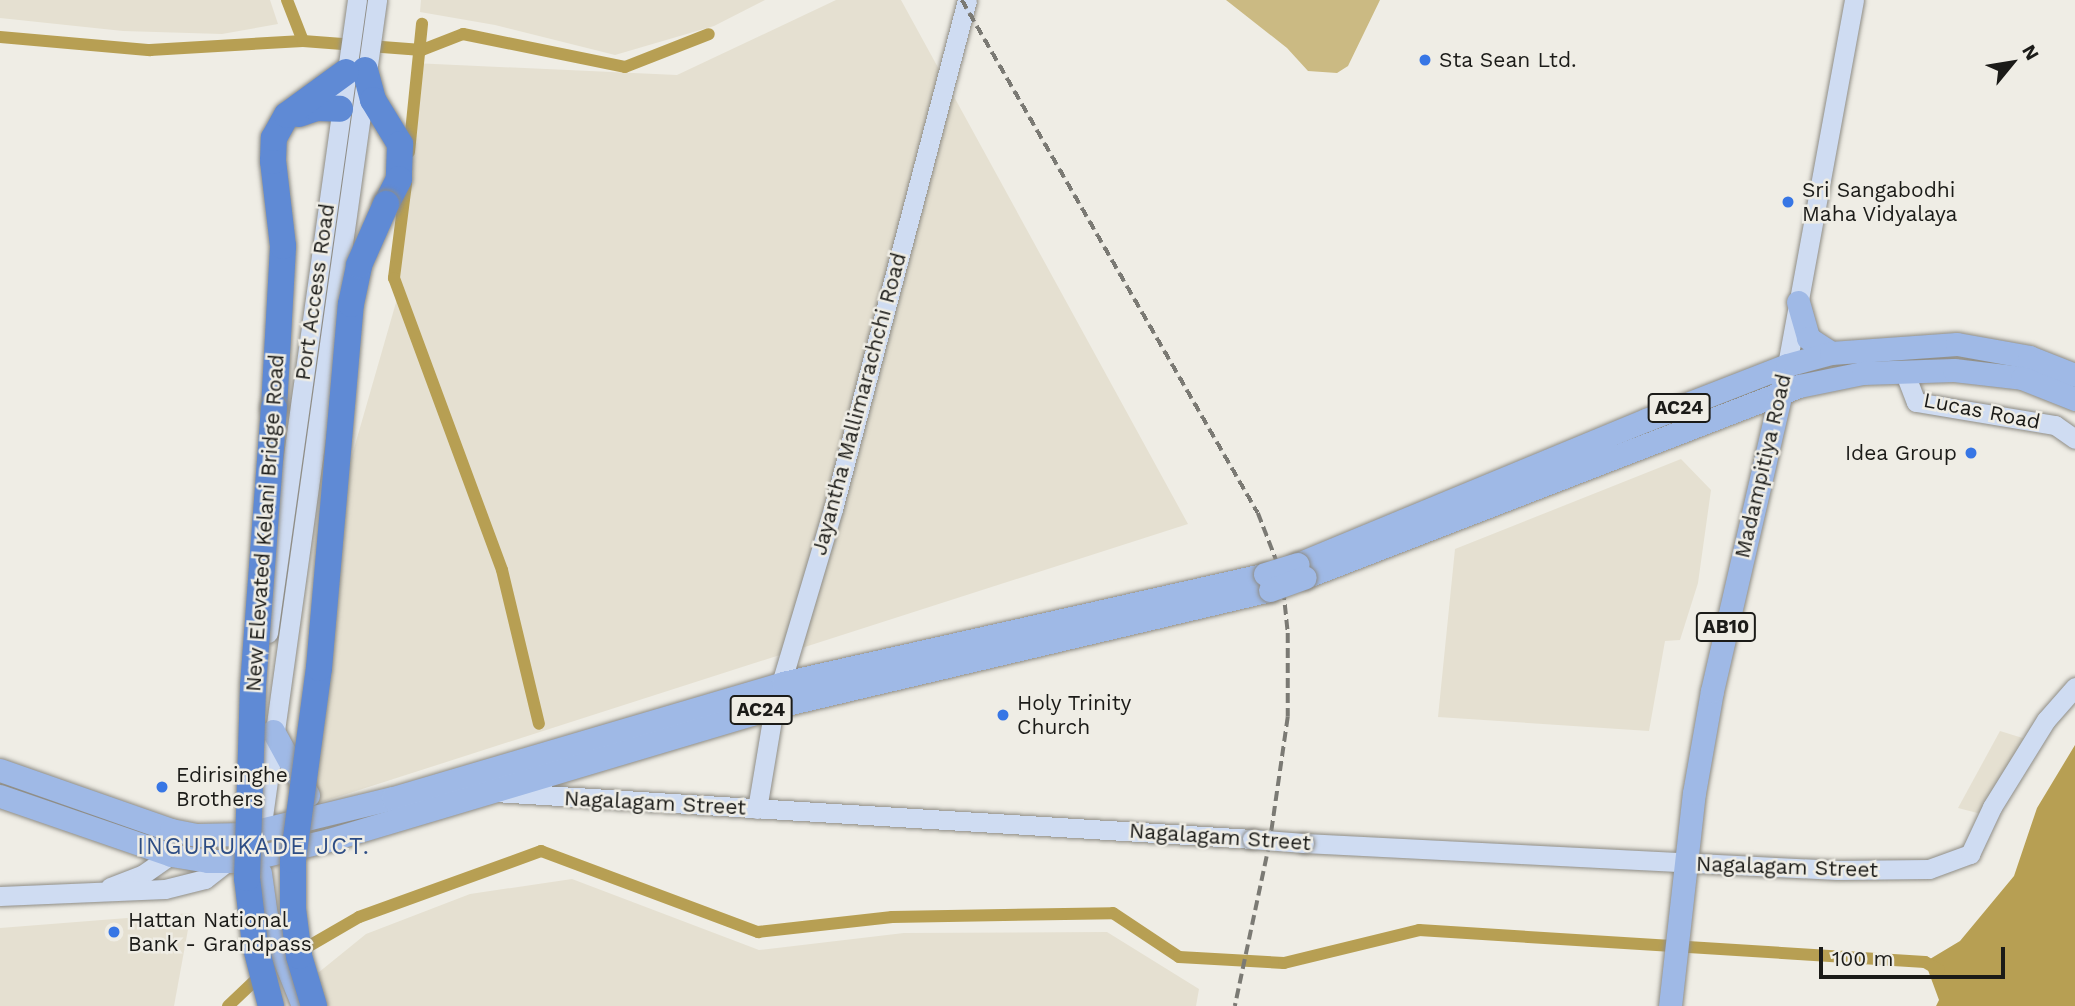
<!DOCTYPE html>
<style>
body{margin:0}
#map{position:relative;width:2075px;height:1006px;overflow:hidden;background:#efede5;font-family:"Work Sans",sans-serif}
div>[style]{position:absolute}
.built>*{inset:0;background:#e5e0d1}
.green>*{inset:0;background:#cbba83}
.water>*{inset:0;background:#b79f53}
.canal>*{height:12px;margin:-6px;padding:0 6px;transform-origin:6px;border-radius:6px;background:#b79f53}
.roads{filter:drop-shadow(0 0 2px #8e8c85) drop-shadow(0 0 2px #8e8c85)}
.secondary>*{height:19px;margin:-9.5px;padding:0 9.5px;transform-origin:9.5px;border-radius:9.5px;background:#cfdcf2}
.primary>*{height:23px;margin:-11.5px;padding:0 11.5px;transform-origin:11.5px;border-radius:11.5px;background:#9fb9e6}
.highway>*{height:26px;margin:-13px;padding:0 13px;transform-origin:13px;border-radius:13px;background:#5f8ad5}
.rail>*{height:3.5px;margin-top:-1.75px;transform-origin:0;background:repeating-linear-gradient(90deg,#7b7a74 0 10px,transparent 0 15px)}
.bridges{filter:drop-shadow(0 0 2px #8e8c85) drop-shadow(0 0 2px #8e8c85)}
.secondary-bridge>*{height:19px;margin:-9.5px;padding:0 9.5px;transform-origin:9.5px;border-radius:9.5px;background:#cfdcf2}
.primary-bridge>*{height:23px;margin:-11.5px;padding:0 11.5px;transform-origin:11.5px;border-radius:11.5px;background:#9fb9e6}
.highway-bridge>*{height:26px;margin:-13px;padding:0 13px;transform-origin:13px;border-radius:13px;background:#5f8ad5}
.dots>*{width:19px;height:19px;translate:-50% -50%;box-sizing:border-box;border:4px solid #efede5;border-radius:50%}
span{translate:-50% -50%;white-space:nowrap;text-align:center;line-height:1.15;-webkit-text-stroke:5px #efede5;paint-order:stroke}
.shield-label span{padding:2px 5px;background:#efede5;border:2px solid;border-radius:5px;-webkit-text-stroke-width:0}
.shield-label{font-size:19px;color:#1b1b18;font-weight:700}
.poi-label{font-size:21px;color:#1b1b18}
.left{translate:0 -50%;text-align:left}
.right{translate:-100% -50%;text-align:right}
.street-label{font-size:21px;color:#1b1b18}
.neighbourhood-label{font-size:23px;color:#2c4c84;letter-spacing:2px}
.north{position:absolute;left:1977px;top:28px;width:70px;height:70px;-webkit-text-stroke:5px #efede5;paint-order:stroke;rotate:60deg;font-size:19px;font-weight:700;line-height:28px;text-align:center;color:#1b1b18}
.north::after{content:'';display:block;margin:auto;width:24px;height:32px;background:#1b1b18;clip-path:polygon(50% 0,100% 100%,50% 72%,0 100%)}
.scale{position:absolute;left:1819px;top:947px;width:186px;height:32px;box-sizing:border-box;border:4px solid #1b1b18;border-top:0;padding-left:9px;font-size:21px;line-height:24px;white-space:nowrap;color:#1b1b18;-webkit-text-stroke:5px #efede5;paint-order:stroke}
</style>
<div id="map">
<div class="built">
<div style="clip-path:polygon(0 0,270px 0,278px 24px,222px 34px,123px 31px,0 18px)"></div>
<div style="clip-path:polygon(421px 0,765px 0,714px 26px,615px 55px,495px 25px,420px 12px)"></div>
<div style="clip-path:polygon(836px 0,901px 0,1188px 524px,300px 809px,324px 553px,399px 292px,413px 63px,677px 75px)"></div>
<div style="clip-path:polygon(1681px 459px,1711px 490px,1698px 583px,1680px 640px,1665px 641px,1649px 731px,1438px 717px,1455px 549px)"></div>
<div style="clip-path:polygon(2000px 731px,2036px 742px,1989px 816px,1958px 808px)"></div>
<div style="clip-path:polygon(572px 879px,759px 950px,904px 933px,1107px 932px,1199px 989px,1196px 1006px,324px 1006px,313px 977px,366px 934px,470px 894px)"></div>
<div style="clip-path:polygon(191px 913px,174px 1006px,0 1006px,0 928px)"></div>
</div>
<div class="green">
<div style="clip-path:polygon(1226px 0,1380px 0,1348px 66px,1337px 73px,1308px 71px,1287px 48px)"></div>
</div>
<div class="water">
<div style="clip-path:polygon(2075px 745px,2075px 1006px,1936px 1006px,1939px 1000px,1925px 962px,1960px 941px,2014px 876px,2037px 808px)"></div>
</div>
<div class="canal">
<div style="left:0;top:37px;width:151px;rotate:5deg"></div>
<div style="left:150px;top:50px;width:153px;rotate:-3.4deg"></div>
<div style="left:303px;top:41px;width:44px;rotate:-111.3deg"></div>
<div style="left:303px;top:41px;width:119px;rotate:4.3deg"></div>
<div style="left:422px;top:50px;width:44px;rotate:-21.3deg"></div>
<div style="left:463px;top:34px;width:165px;rotate:11.5deg"></div>
<div style="left:625px;top:67px;width:90px;rotate:-21.4deg"></div>
<div style="left:409px;top:152px;width:129px;rotate:-84.2deg"></div>
<div style="left:406px;top:184px;width:95px;rotate:97.3deg"></div>
<div style="left:394px;top:278px;width:311px;rotate:69.7deg"></div>
<div style="left:502px;top:570px;width:158px;rotate:76.5deg"></div>
<div style="left:297px;top:953px;width:72px;rotate:-30.1deg"></div>
<div style="left:359px;top:917px;width:194px;rotate:-19.9deg"></div>
<div style="left:541px;top:851px;width:232px;rotate:20.5deg"></div>
<div style="left:758px;top:932px;width:135px;rotate:-6.4deg"></div>
<div style="left:892px;top:917px;width:221px;rotate:-1deg"></div>
<div style="left:1113px;top:913px;width:79px;rotate:33.7deg"></div>
<div style="left:1179px;top:957px;width:105px;rotate:3.3deg"></div>
<div style="left:1284px;top:963px;width:139px;rotate:-13.7deg"></div>
<div style="left:1419px;top:930px;width:507px;rotate:3.62deg"></div>
<div style="left:1925px;top:962px;width:16px;rotate:30deg"></div>
<div style="left:228px;top:1006px;width:48px;rotate:-43.3deg"></div>
</div>
<div class="roads">
<div class="secondary">
<div style="left:1787px;top:365px;width:371px;rotate:-79.6deg"></div>
<div style="left:1904px;top:371px;width:33px;rotate:69deg"></div>
<div style="left:1916px;top:402px;width:141px;rotate:9.4deg"></div>
<div style="left:2055px;top:425px;width:24px;rotate:35deg"></div>
<div style="left:268px;top:633px;width:639px;rotate:-82deg"></div>
<div style="left:495px;top:792px;width:758px;rotate:3.55deg"></div>
<div style="left:757px;top:809px;width:103px;rotate:-80.5deg"></div>
<div style="left:774px;top:707px;width:207px;rotate:-73.4deg"></div>
<div style="left:833px;top:509px;width:526px;rotate:-75.25deg"></div>
<div style="left:261px;top:831px;width:839px;rotate:-82.05deg"></div>
<div style="left:1304px;top:843px;width:534px;rotate:2.9deg"></div>
<div style="left:1837px;top:870px;width:92px;rotate:-0.6deg"></div>
<div style="left:1929px;top:869px;width:44px;rotate:-20.1deg"></div>
<div style="left:1970px;top:854px;width:52px;rotate:-64.9deg"></div>
<div style="left:1992px;top:807px;width:102px;rotate:-58.2deg"></div>
<div style="left:2046px;top:720px;width:44px;rotate:-48.7deg"></div>
<div style="left:110px;top:887px;width:34px;rotate:-21deg"></div>
<div style="left:142px;top:875px;width:35px;rotate:-35deg"></div>
<div style="left:0;top:896px;width:165px;rotate:-2.4deg"></div>
<div style="left:165px;top:889px;width:41px;rotate:-14deg"></div>
<div style="left:205px;top:879px;width:28px;rotate:-38deg"></div>
</div>
<div class="primary">
<div style="left:1798px;top:302px;width:37px;rotate:74deg"></div>
<div style="left:1808px;top:338px;width:27px;rotate:33deg"></div>
<div style="left:1298px;top:564px;width:377px;rotate:-22.5deg"></div>
<div style="left:1646px;top:420px;width:151px;rotate:-21.3deg"></div>
<div style="left:1787px;top:365px;width:46px;rotate:-15.3deg"></div>
<div style="left:1831px;top:353px;width:126px;rotate:-4.1deg"></div>
<div style="left:1957px;top:344px;width:73px;rotate:10.2deg"></div>
<div style="left:2029px;top:357px;width:49px;rotate:21.4deg"></div>
<div style="left:1305px;top:577px;width:530px;rotate:-21.14deg"></div>
<div style="left:1799px;top:386px;width:65px;rotate:-11.5deg"></div>
<div style="left:1863px;top:373px;width:91px;rotate:-1.9deg"></div>
<div style="left:1954px;top:370px;width:68px;rotate:6.7deg"></div>
<div style="left:2022px;top:378px;width:57px;rotate:21.6deg"></div>
<div style="left:273px;top:731px;width:73px;rotate:61.3deg"></div>
<div style="left:0;top:770px;width:181px;rotate:19.3deg"></div>
<div style="left:171px;top:830px;width:26px;rotate:11deg"></div>
<div style="left:197px;top:835px;width:47px;rotate:-1.2deg"></div>
<div style="left:244px;top:834px;width:153px;rotate:-13.6deg"></div>
<div style="left:393px;top:798px;width:407px;rotate:-16.4deg"></div>
<div style="left:783px;top:683px;width:494px;rotate:-12.7deg"></div>
<div style="left:0;top:796px;width:181px;rotate:19deg"></div>
<div style="left:171px;top:855px;width:37px;rotate:9deg"></div>
<div style="left:208px;top:861px;width:33px"></div>
<div style="left:241px;top:861px;width:90px;rotate:-13.4deg"></div>
<div style="left:329px;top:840px;width:464px;rotate:-16.6deg"></div>
<div style="left:774px;top:707px;width:510px;rotate:-13.27deg"></div>
<div style="left:260px;top:873px;width:42px;rotate:81.9deg"></div>
<div style="left:266px;top:915px;width:95px;rotate:67.8deg"></div>
<div style="left:1670px;top:1006px;width:214px;rotate:-83.6deg"></div>
<div style="left:1694px;top:793px;width:104px;rotate:-80deg"></div>
<div style="left:1712px;top:691px;width:319px;rotate:-77deg"></div>
</div>
<div class="highway">
<div style="left:365px;top:70px;width:31px;rotate:75deg"></div>
<div style="left:373px;top:100px;width:52px;rotate:58.5deg"></div>
<div style="left:400px;top:144px;width:35px;rotate:92deg"></div>
<div style="left:399px;top:179px;width:28px;rotate:117deg"></div>
<div style="left:299px;top:114px;width:18px;rotate:-19deg"></div>
<div style="left:316px;top:108px;width:24px;rotate:2deg"></div>
<div style="left:274px;top:408px;width:162px;rotate:-86.8deg"></div>
<div style="left:283px;top:246px;width:86px;rotate:-96.7deg"></div>
<div style="left:273px;top:161px;width:23px;rotate:-88deg"></div>
<div style="left:274px;top:138px;width:26px;rotate:-61deg"></div>
<div style="left:287px;top:115px;width:73px;rotate:-36.1deg"></div>
</div>
</div>
<div class="rail">
<div style="left:962px;top:0;width:592px;rotate:60.02deg"></div>
<div style="left:1258px;top:513px;width:66px;rotate:68.8deg"></div>
<div style="left:1282px;top:575px;width:58px;rotate:84.1deg"></div>
<div style="left:1288px;top:633px;width:84px;rotate:90deg"></div>
<div style="left:1288px;top:717px;width:126px;rotate:98.2deg"></div>
<div style="left:1270px;top:842px;width:168px;rotate:102deg"></div>
</div>
<div class="bridges">
<div class="secondary-bridge">
<div style="left:1252px;top:839px;width:52px;rotate:4.4deg"></div>
</div>
<div class="primary-bridge">
<div style="left:1265px;top:574px;width:34px;rotate:-17deg"></div>
<div style="left:1270px;top:590px;width:37px;rotate:-20deg"></div>
</div>
<div class="highway-bridge">
<div style="left:271px;top:1006px;width:64px;rotate:-104.5deg"></div>
<div style="left:255px;top:944px;width:66px;rotate:-96.9deg"></div>
<div style="left:247px;top:878px;width:192px;rotate:-88.2deg"></div>
<div style="left:253px;top:686px;width:279px;rotate:-85.7deg"></div>
<div style="left:314px;top:1006px;width:52px;rotate:-106.7deg"></div>
<div style="left:299px;top:956px;width:47px;rotate:-97.3deg"></div>
<div style="left:293px;top:909px;width:49px;rotate:-90deg"></div>
<div style="left:293px;top:860px;width:194px;rotate:-82.3deg"></div>
<div style="left:319px;top:668px;width:365px;rotate:-85deg"></div>
<div style="left:351px;top:304px;width:40px;rotate:-78deg"></div>
<div style="left:359px;top:265px;width:67px;rotate:-66.1deg"></div>
</div>
</div>
<div class="dots">
<div style="left:1425px;top:60px;background:#3776e5"></div>
<div style="left:1788px;top:202px;background:#3776e5"></div>
<div style="left:1971px;top:453px;background:#3776e5"></div>
<div style="left:1003px;top:715px;background:#3776e5"></div>
<div style="left:162px;top:787px;background:#3776e5"></div>
<div style="left:114px;top:932px;background:#3776e5"></div>
</div>
<div class="shield-label">
<span style="left:1679px;top:408px">AC24</span>
<span style="left:1726px;top:627px">AB10</span>
<span style="left:761px;top:710px">AC24</span>
</div>
<div class="poi-label">
<span class="left" style="left:1439px;top:60px">Sta Sean Ltd.</span>
<span class="left" style="left:1802px;top:202px">Sri Sangabodhi<br>Maha Vidyalaya</span>
<span class="right" style="left:1957px;top:453px">Idea Group</span>
<span class="left" style="left:1017px;top:715px">Holy Trinity<br>Church</span>
<span class="left" style="left:176px;top:787px">Edirisinghe<br>Brothers</span>
<span class="left" style="left:128px;top:932px">Hattan National<br>Bank - Grandpass</span>
</div>
<div class="street-label">
<span style="left:315px;top:292px;rotate:-82deg">Port Access Road</span>
<span style="left:859px;top:404px;rotate:-75deg">Jayantha Mallimarachchi Road</span>
<span style="left:1982px;top:411px;rotate:11deg">Lucas Road</span>
<span style="left:1763px;top:466px;rotate:-77deg">Madampitiya Road</span>
<span style="left:265px;top:523px;rotate:-86deg">New Elevated Kelani Bridge Road</span>
<span style="left:655px;top:803px;rotate:3deg">Nagalagam Street</span>
<span style="left:1220px;top:837px;rotate:4deg">Nagalagam Street</span>
<span style="left:1787px;top:867px;rotate:2deg">Nagalagam Street</span>
</div>
<div class="neighbourhood-label">
<span style="left:254px;top:847px">INGURUKADE JCT.</span>
</div>
<div class="north">N</div>
<div class="scale">100 m</div>
</div>
